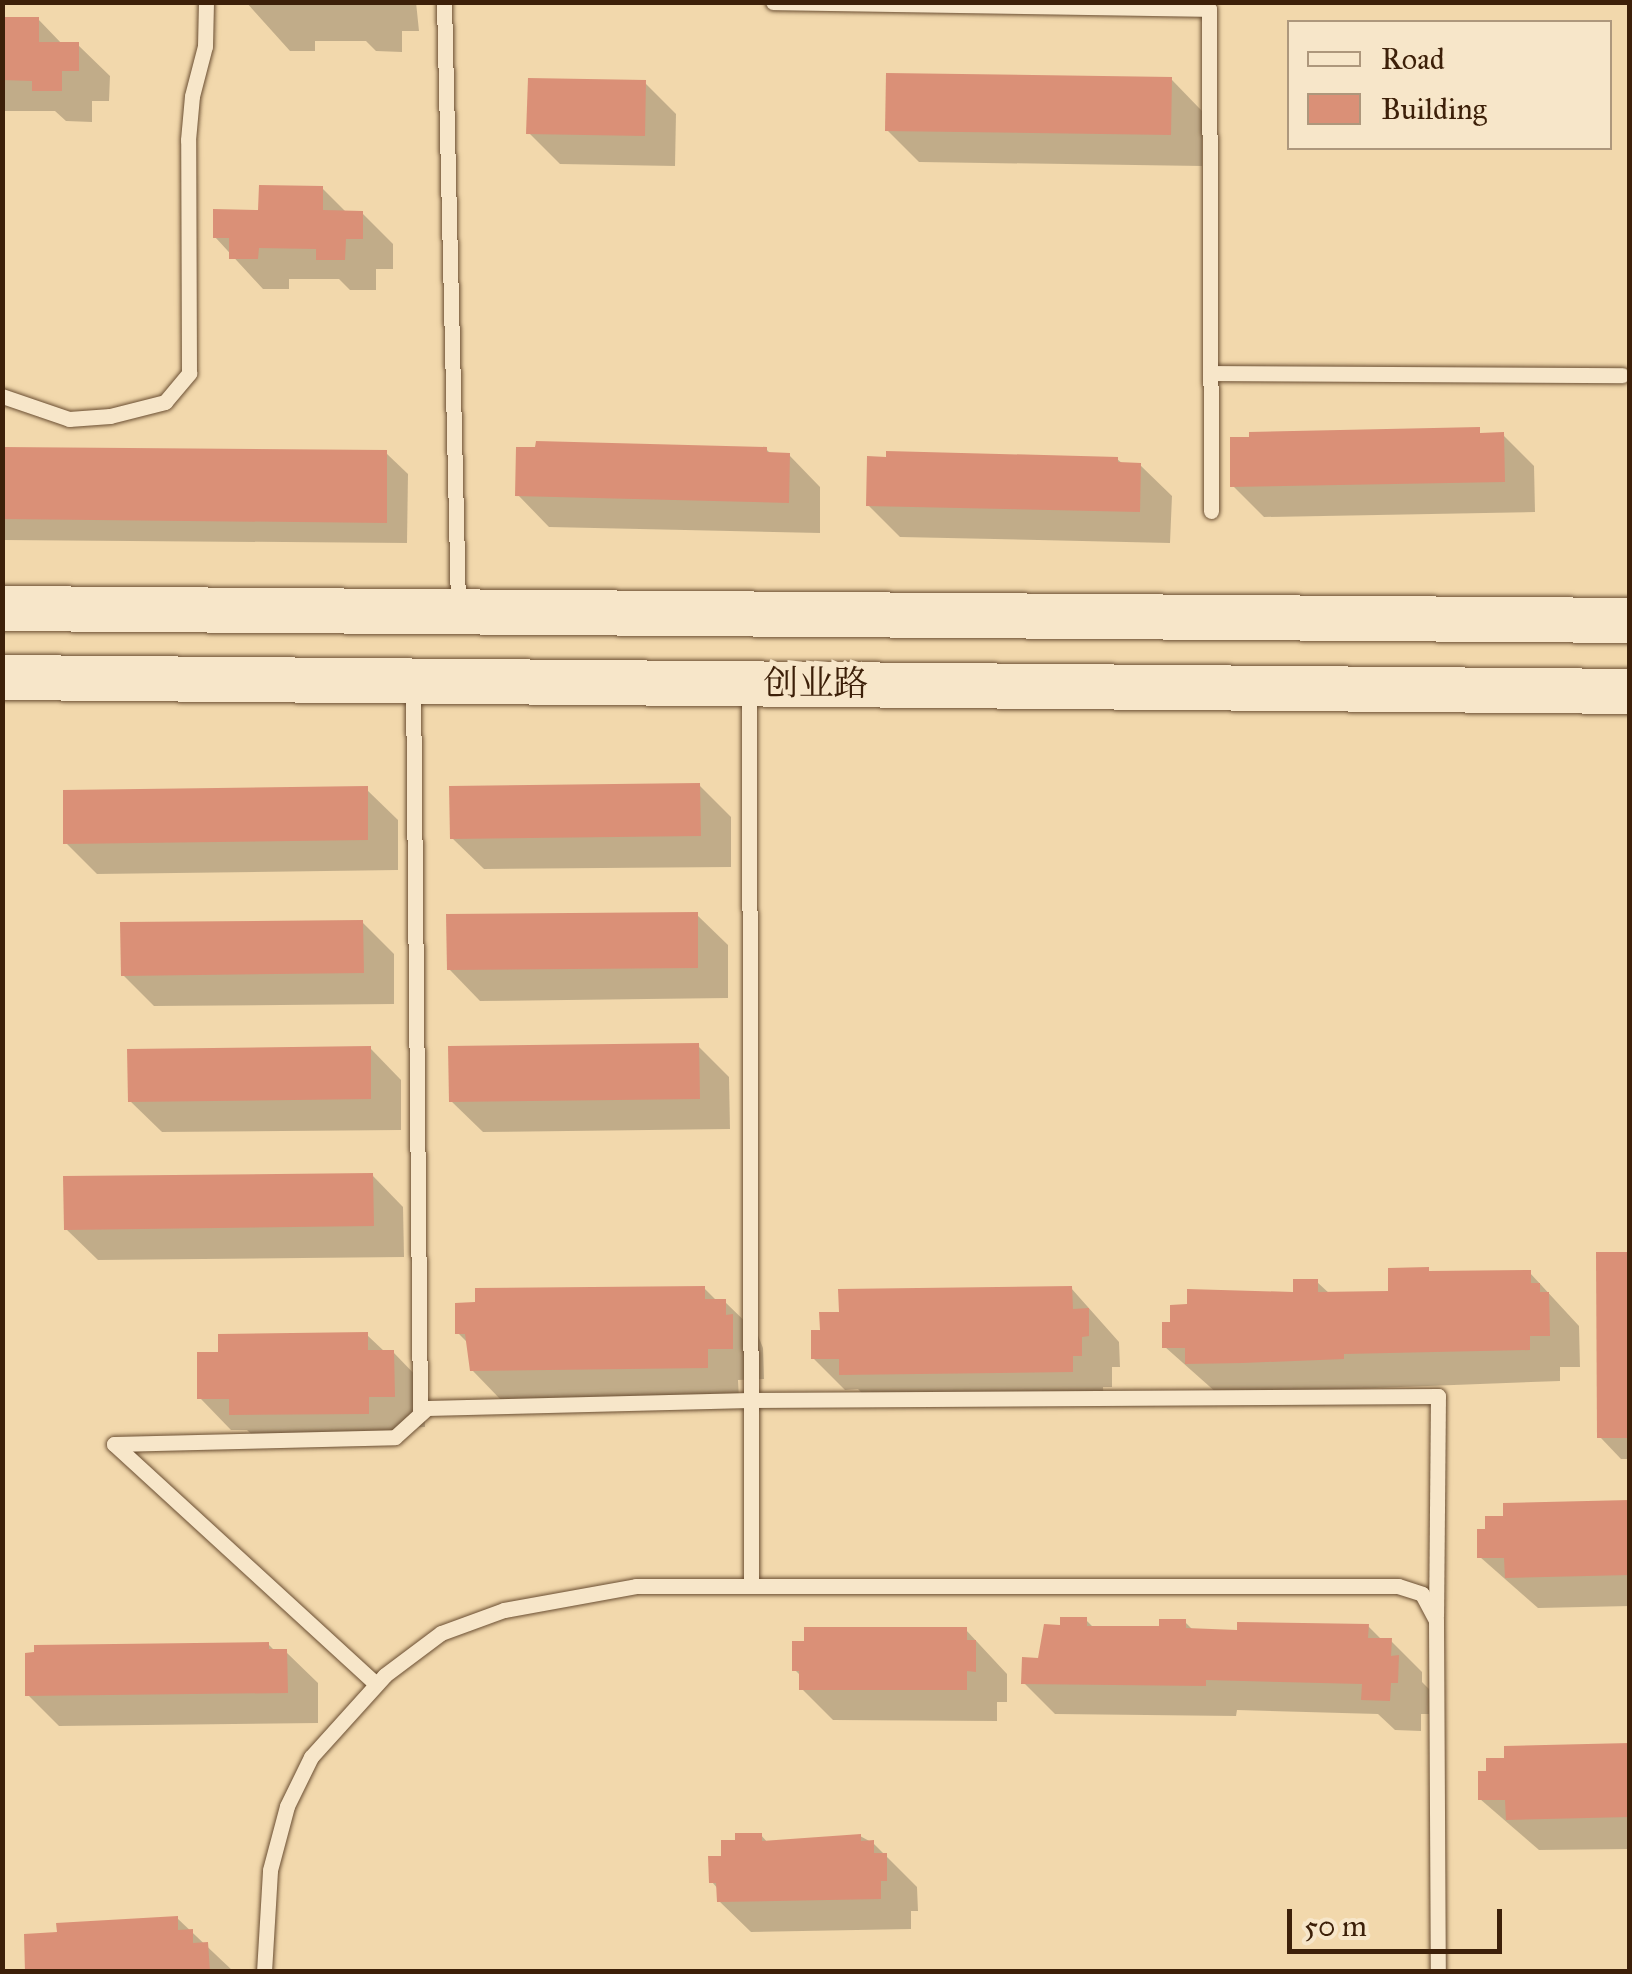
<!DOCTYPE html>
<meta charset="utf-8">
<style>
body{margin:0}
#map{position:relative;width:1632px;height:1974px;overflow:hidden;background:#f2d8ac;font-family:"IM FELL Great Primer","Noto Serif SC",serif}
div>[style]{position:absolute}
.shadow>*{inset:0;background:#0003}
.building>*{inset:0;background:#da9077}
.roads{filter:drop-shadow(0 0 2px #6a4e32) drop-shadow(0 0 2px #6a4e32)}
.service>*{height:15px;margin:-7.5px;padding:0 7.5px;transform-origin:7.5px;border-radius:7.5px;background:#f7e6c9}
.secondary>*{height:45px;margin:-22.5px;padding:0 22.5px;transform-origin:22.5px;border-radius:22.5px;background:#f7e6c9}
span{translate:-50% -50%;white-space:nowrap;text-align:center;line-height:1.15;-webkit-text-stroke:10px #f7e6c9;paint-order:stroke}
.street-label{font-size:35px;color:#3d2009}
.frame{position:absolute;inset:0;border:5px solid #3d2009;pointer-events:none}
.legend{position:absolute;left:1287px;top:20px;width:325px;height:130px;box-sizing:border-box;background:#f7e6c9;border:2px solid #ad977c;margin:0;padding:12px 18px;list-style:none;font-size:30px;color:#3d2009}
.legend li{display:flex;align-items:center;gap:20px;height:50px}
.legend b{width:50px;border:2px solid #ad977c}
.scale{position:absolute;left:1287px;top:1909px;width:215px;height:45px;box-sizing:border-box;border:5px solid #3d2009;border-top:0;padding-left:12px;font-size:30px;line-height:35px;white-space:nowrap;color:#3d2009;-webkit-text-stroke:8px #f7e6c9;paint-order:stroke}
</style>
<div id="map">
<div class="shadow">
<div style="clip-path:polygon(246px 2px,416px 2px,419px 31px,402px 31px,402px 52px,376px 51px,366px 41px,315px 41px,315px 51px,290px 51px)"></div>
<div style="clip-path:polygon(2px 19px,38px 19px,63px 45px,78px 45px,110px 76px,109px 101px,92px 101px,92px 122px,66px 121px,55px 111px,5px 111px,2px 121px)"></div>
<div style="clip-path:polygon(1171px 79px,1202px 111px,1202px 166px,919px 162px,887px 130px)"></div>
<div style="clip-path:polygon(645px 83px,676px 114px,675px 166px,560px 164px,529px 133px)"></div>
<div style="clip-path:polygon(322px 188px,347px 213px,362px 213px,393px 244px,393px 269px,376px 269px,376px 290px,350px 290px,339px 279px,289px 279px,289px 289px,263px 289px,215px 237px)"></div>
<div style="clip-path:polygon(1503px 435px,1534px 466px,1535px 512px,1264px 517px,1233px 486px,1251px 439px)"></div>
<div style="clip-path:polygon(2px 449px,386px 453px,408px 474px,407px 543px,2px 540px)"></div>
<div style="clip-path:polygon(766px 449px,772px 455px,789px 455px,820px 487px,820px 533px,549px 527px,518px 495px)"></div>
<div style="clip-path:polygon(1117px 459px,1123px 464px,1140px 465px,1172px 496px,1170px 543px,900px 537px,868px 505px)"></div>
<div style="clip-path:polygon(699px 785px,731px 817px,731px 867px,484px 869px,452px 838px)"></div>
<div style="clip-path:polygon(366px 789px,398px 820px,398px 870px,97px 874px,66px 843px)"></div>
<div style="clip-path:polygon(696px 914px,728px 945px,728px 998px,480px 1001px,449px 969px)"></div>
<div style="clip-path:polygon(362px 922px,394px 954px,394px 1004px,154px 1006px,123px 975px)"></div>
<div style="clip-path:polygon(698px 1046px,729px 1077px,730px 1129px,483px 1132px,451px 1101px)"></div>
<div style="clip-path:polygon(370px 1048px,401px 1080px,401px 1130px,162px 1132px,130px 1101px)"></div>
<div style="clip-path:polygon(372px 1175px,403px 1207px,404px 1257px,98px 1260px,66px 1229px)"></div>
<div style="clip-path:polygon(1630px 1254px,1630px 1459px,1621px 1459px,1600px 1437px)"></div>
<div style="clip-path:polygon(1530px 1273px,1579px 1326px,1580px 1367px,1560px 1367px,1560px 1381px,1218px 1394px,1165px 1347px,1296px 1295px,1317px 1282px,1330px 1294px,1391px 1294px)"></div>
<div style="clip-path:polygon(704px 1288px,718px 1302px,725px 1302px,757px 1333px,763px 1348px,764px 1379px,738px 1380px,739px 1398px,503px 1402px,472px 1370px,468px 1343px,458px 1333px)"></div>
<div style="clip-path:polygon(1071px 1288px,1119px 1342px,1120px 1367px,1112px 1367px,1112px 1387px,1103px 1387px,1104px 1402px,873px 1405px,858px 1389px,845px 1390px,813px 1358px,822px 1332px,841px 1314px)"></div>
<div style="clip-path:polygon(367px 1335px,385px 1352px,393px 1352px,424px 1384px,425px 1427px,400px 1428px,400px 1444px,263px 1445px,247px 1430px,231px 1430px,200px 1398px,221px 1355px)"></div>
<div style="clip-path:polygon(1630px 1503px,1630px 1606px,1538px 1608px,1480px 1557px)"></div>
<div style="clip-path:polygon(1086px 1620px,1095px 1629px,1161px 1628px,1185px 1622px,1194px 1631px,1239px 1632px,1368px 1626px,1382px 1640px,1390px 1640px,1422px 1672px,1422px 1682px,1429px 1689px,1429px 1714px,1421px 1714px,1421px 1731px,1395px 1730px,1378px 1714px,1237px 1710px,1236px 1716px,1055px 1714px,1024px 1683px,1062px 1627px)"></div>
<div style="clip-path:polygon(966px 1630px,1007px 1674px,1007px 1702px,997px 1702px,997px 1721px,833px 1720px,802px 1689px,802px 1677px,795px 1670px)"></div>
<div style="clip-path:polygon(268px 1644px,276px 1652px,286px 1652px,318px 1683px,318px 1723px,59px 1726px,28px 1695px)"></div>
<div style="clip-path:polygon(1630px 1745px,1630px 1849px,1539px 1850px,1480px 1799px)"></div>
<div style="clip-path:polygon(761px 1835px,768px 1843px,860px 1836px,873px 1843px,917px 1887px,918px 1911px,911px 1911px,911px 1929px,751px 1932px,719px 1901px,719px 1890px,712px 1882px,724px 1859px)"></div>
<div style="clip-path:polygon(177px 1918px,234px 1972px,30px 1972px)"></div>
</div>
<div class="building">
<div style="clip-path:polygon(2px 17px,39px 17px,39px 42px,79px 42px,79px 71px,62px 71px,62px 91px,32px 91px,32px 81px,2px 80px)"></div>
<div style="clip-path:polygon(886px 73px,1172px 77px,1171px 135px,885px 131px)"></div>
<div style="clip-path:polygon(528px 78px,646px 80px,645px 136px,526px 134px)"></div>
<div style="clip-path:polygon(259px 185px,323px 186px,323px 210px,363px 211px,363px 239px,346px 239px,345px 260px,316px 260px,316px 249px,259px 248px,258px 259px,229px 259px,229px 238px,213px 238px,213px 209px,258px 210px)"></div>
<div style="clip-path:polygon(1480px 427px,1480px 433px,1504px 432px,1505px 482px,1230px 487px,1230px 437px,1249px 437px,1249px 432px)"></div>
<div style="clip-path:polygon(536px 441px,767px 447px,767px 452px,790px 453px,789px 503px,515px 496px,516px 447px,535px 447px)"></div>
<div style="clip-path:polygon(2px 447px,387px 450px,387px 523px,2px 519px)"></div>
<div style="clip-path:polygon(886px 451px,1118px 457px,1118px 462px,1141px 463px,1140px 512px,866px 506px,867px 456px,886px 457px)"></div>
<div style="clip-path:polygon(700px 783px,701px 836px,450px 839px,449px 786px)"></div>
<div style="clip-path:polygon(368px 786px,368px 840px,63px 844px,63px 790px)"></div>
<div style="clip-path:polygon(698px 912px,698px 968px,447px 970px,446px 914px)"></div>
<div style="clip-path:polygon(363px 920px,364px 973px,121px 976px,120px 922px)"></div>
<div style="clip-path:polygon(699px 1043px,700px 1099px,449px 1102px,448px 1046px)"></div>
<div style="clip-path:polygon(371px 1046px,371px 1099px,128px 1102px,127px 1049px)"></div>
<div style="clip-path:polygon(373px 1173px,374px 1226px,64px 1230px,63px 1176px)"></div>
<div style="clip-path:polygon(1596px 1252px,1630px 1252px,1630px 1438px,1597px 1438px)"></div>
<div style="clip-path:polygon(1429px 1267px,1429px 1271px,1531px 1270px,1531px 1283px,1540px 1283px,1540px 1292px,1549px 1292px,1550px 1336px,1530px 1336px,1530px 1350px,1344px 1354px,1344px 1359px,1243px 1363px,1185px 1364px,1185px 1348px,1162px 1348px,1162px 1322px,1170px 1322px,1170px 1305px,1187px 1304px,1187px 1289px,1293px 1292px,1293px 1279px,1318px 1279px,1318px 1292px,1388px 1291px,1388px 1268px)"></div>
<div style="clip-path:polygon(705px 1286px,705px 1299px,726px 1299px,726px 1315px,733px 1314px,733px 1349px,708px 1349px,708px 1368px,470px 1371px,465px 1334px,455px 1334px,455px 1303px,475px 1302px,475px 1288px)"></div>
<div style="clip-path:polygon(1072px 1286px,1073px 1309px,1089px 1308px,1089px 1336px,1082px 1337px,1082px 1356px,1073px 1356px,1073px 1372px,839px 1375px,839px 1359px,811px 1359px,811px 1330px,820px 1330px,819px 1312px,839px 1312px,838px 1289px)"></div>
<div style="clip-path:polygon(368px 1332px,368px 1350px,394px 1350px,395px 1397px,369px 1397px,369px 1414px,229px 1415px,229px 1399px,197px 1399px,197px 1352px,218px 1352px,218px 1334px)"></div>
<div style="clip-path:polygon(1630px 1500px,1630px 1575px,1505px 1578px,1504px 1558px,1477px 1558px,1477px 1529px,1485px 1529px,1485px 1516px,1503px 1516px,1503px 1503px)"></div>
<div style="clip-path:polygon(1060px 1617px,1087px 1617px,1087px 1626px,1159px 1626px,1159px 1619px,1186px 1619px,1186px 1628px,1237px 1630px,1237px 1622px,1369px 1624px,1368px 1638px,1392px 1638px,1391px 1656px,1399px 1655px,1398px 1683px,1391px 1683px,1390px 1701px,1361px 1700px,1362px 1684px,1206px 1680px,1206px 1686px,1021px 1684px,1022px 1657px,1038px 1658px,1044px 1624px,1060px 1625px)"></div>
<div style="clip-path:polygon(804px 1627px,967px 1627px,967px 1640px,976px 1640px,976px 1672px,967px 1671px,967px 1690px,799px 1690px,799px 1671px,792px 1671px,792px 1641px,804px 1641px)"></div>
<div style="clip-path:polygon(269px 1642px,269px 1649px,287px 1649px,288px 1693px,25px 1696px,25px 1653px,34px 1652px,34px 1645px)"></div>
<div style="clip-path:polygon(1630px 1743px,1630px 1817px,1506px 1820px,1505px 1800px,1478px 1800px,1478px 1771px,1486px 1771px,1486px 1758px,1504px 1758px,1504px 1746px)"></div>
<div style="clip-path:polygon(735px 1833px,762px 1833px,762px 1841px,861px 1834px,861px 1841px,874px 1840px,874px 1853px,887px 1853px,887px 1881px,881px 1881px,881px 1899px,717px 1902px,716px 1883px,709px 1883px,708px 1856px,721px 1856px,721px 1840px,735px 1840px)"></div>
<div style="clip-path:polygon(178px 1916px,178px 1930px,193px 1929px,193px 1943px,208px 1942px,210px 1972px,25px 1972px,24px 1934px,57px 1932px,56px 1923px)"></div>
</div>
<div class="roads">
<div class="service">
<div style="left:444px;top:2px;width:605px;rotate:88.67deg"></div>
<div style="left:773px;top:2px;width:436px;rotate:0.9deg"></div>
<div style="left:1209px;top:9px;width:502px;rotate:89.77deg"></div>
<div style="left:1210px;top:373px;width:412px;rotate:0.3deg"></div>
<div style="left:2px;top:396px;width:71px;rotate:18.9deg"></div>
<div style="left:69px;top:419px;width:41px;rotate:-4.2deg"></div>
<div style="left:110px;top:416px;width:57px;rotate:-14.3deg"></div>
<div style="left:165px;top:402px;width:38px;rotate:-50deg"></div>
<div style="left:189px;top:373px;width:233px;rotate:-90.2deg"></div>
<div style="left:188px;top:140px;width:44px;rotate:-84.8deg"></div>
<div style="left:192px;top:96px;width:52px;rotate:-75.4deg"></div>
<div style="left:205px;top:46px;width:44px;rotate:-88.7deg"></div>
<div style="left:413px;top:682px;width:731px;rotate:89.45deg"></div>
<div style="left:749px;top:685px;width:901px;rotate:89.87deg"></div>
<div style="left:114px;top:1444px;width:281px;rotate:-1.4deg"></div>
<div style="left:395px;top:1437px;width:43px;rotate:-42.2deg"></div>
<div style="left:427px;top:1408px;width:323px;rotate:-1.4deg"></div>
<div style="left:750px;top:1400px;width:688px;rotate:-0.33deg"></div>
<div style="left:1438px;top:1396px;width:220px;rotate:90.5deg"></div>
<div style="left:114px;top:1444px;width:355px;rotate:42.5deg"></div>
<div style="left:264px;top:1972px;width:102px;rotate:-86.6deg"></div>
<div style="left:270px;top:1870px;width:66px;rotate:-75.1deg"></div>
<div style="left:287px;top:1806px;width:55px;rotate:-63.9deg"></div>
<div style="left:311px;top:1757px;width:110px;rotate:-47.9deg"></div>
<div style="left:385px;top:1675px;width:70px;rotate:-36.9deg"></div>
<div style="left:441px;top:1633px;width:67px;rotate:-20.1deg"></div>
<div style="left:504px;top:1610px;width:134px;rotate:-10.3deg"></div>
<div style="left:636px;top:1586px;width:762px"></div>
<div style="left:1398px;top:1586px;width:25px;rotate:18deg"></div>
<div style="left:1422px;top:1594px;width:30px;rotate:62deg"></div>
<div style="left:1436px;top:1620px;width:352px;rotate:89.7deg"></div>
</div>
<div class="secondary">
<div style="left:2px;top:608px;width:1628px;rotate:0.42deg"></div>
<div style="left:2px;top:677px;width:1628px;rotate:0.49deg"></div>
</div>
</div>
<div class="street-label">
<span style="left:816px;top:684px">创业路</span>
</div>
<div class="frame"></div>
<ul class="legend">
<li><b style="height:12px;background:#f7e6c9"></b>Road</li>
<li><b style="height:28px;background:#da9077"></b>Building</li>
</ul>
<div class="scale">50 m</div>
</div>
